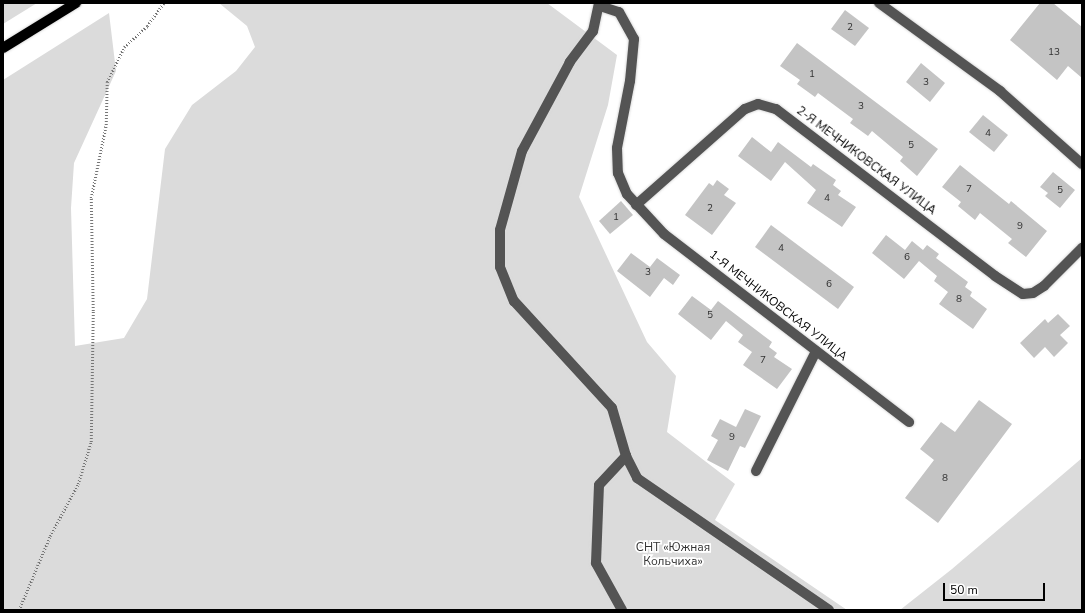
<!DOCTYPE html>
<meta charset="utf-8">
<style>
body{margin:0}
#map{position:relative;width:1085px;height:613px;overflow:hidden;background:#fff;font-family:"Nunito Sans",sans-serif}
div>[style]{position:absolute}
.green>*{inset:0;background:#dbdbdb}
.building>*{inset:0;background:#c4c4c4}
.path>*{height:2.5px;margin-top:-1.25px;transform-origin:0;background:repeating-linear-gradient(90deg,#767676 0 1px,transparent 0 3px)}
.roads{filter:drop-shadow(0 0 1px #dbdbdb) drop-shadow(0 0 1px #dbdbdb)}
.minor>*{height:10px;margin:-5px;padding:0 5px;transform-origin:5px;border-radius:5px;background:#545454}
.major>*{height:10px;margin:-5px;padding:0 5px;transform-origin:5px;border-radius:5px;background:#000}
span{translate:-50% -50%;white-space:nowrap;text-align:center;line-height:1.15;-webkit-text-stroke:3.5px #fff;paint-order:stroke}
.number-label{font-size:10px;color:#313131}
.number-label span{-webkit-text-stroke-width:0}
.street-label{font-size:12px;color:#000}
.park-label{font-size:12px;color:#323232}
.frame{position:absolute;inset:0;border:4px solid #000;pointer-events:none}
.scale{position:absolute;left:943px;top:583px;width:102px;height:18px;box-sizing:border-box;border:2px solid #000;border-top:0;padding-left:5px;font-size:12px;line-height:14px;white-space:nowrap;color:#000;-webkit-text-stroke:3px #fff;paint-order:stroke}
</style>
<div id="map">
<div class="green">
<div style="clip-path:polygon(3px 3px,37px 3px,3px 24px)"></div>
<div style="clip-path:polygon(219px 3px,547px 3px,617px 55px,608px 105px,579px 197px,647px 342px,676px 376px,667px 432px,735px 484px,715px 520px,847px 610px,3px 610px,3px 80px,109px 13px,116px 71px,74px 163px,71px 208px,75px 346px,124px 338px,147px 299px,165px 149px,192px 105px,236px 71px,255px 47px,247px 26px)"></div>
<div style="clip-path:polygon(1082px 458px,1082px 610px,900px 610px,952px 569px)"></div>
</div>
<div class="building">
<div style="clip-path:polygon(1040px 3px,1053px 3px,1082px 27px,1082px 78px,1068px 66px,1057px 80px,1010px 40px)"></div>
<div style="clip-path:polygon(845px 10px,869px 28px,855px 46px,831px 29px)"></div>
<div style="clip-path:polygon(797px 43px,938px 149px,917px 176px,900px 161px,903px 157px,872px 131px,868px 136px,850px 123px,853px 119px,818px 93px,815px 97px,797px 84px,800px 80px,780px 66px)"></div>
<div style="clip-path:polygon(921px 63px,945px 83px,930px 102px,906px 82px)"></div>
<div style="clip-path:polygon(983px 115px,1008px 135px,994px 152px,969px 132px)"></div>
<div style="clip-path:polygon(752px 137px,771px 152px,778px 142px,811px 167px,813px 164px,836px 180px,833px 185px,841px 191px,838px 195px,856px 207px,842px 227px,807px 203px,816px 190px,785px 162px,771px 181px,738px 156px)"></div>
<div style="clip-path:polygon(960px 165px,1009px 204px,1011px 201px,1047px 231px,1026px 257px,1008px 243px,1012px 239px,980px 213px,975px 220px,958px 206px,961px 202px,942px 187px)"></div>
<div style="clip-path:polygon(1053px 172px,1075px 190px,1060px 208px,1045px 196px,1048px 193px,1040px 187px)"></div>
<div style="clip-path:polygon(717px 180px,729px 189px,724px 195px,736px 203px,712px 235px,685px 215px,709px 183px,713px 186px)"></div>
<div style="clip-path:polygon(621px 201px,633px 215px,610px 234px,599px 221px)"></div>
<div style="clip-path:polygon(771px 225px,854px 287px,838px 309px,755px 247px)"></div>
<div style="clip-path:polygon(886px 235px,905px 250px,912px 241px,923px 250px,927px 245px,939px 254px,936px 258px,968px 282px,965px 287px,972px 292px,970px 296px,987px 309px,973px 329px,939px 304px,948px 292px,934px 281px,937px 276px,919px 261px,904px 279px,872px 253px)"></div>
<div style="clip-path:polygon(631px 253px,650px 267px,657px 258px,680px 275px,673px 285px,664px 278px,650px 297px,617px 271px)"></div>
<div style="clip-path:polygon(692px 296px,711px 310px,718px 301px,772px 342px,769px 347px,777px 353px,774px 357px,792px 369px,777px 389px,743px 365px,752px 352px,738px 342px,743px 335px,726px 321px,711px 340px,678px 314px)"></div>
<div style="clip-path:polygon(1058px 314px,1070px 326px,1060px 335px,1068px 343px,1054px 357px,1045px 347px,1034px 358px,1020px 343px,1045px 319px,1048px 323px)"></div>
<div style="clip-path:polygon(979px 400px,1012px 424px,938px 523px,905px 498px,934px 460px,920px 449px,941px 422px,955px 432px)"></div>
<div style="clip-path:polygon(745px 409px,761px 416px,745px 448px,740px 446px,728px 471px,707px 460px,718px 440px,711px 436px,720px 419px,736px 427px)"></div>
</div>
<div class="path">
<div style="left:19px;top:610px;width:80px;rotate:-67.3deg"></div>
<div style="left:50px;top:536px;width:59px;rotate:-61.7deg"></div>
<div style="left:78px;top:484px;width:44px;rotate:-72.8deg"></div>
<div style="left:91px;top:442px;width:131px;rotate:-89.1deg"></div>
<div style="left:93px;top:311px;width:113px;rotate:-91deg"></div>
<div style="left:91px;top:198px;width:75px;rotate:-78.4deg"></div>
<div style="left:106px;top:125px;width:43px;rotate:-88.7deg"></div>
<div style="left:107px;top:82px;width:39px;rotate:-64deg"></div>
<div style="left:124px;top:47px;width:31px;rotate:-42deg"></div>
<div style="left:147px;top:26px;width:29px;rotate:-54deg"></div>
</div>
<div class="roads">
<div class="minor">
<div style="left:599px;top:3px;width:29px;rotate:102deg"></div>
<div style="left:593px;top:31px;width:39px;rotate:127deg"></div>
<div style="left:570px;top:62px;width:101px;rotate:118.3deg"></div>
<div style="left:522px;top:151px;width:82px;rotate:105.6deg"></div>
<div style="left:500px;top:230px;width:37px;rotate:90deg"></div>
<div style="left:500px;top:267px;width:37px;rotate:68deg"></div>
<div style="left:514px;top:301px;width:145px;rotate:47.5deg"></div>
<div style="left:612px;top:408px;width:50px;rotate:73.7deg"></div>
<div style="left:626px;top:456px;width:25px;rotate:63deg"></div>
<div style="left:637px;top:478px;width:233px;rotate:34.5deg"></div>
<div style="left:879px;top:3px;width:150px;rotate:36deg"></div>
<div style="left:1000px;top:91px;width:110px;rotate:41.7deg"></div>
<div style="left:600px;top:6px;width:20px;rotate:18deg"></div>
<div style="left:619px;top:12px;width:31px;rotate:61deg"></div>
<div style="left:634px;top:39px;width:42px;rotate:95.4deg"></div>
<div style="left:630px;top:81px;width:68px;rotate:101deg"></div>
<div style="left:617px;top:148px;width:25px;rotate:88deg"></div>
<div style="left:618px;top:173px;width:23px;rotate:67deg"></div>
<div style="left:627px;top:194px;width:54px;rotate:47.2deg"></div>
<div style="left:664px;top:234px;width:309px;rotate:37.5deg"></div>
<div style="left:636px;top:205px;width:145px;rotate:-41.4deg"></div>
<div style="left:745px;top:109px;width:14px;rotate:-21deg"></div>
<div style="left:758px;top:104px;width:19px;rotate:16deg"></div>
<div style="left:776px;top:109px;width:275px;rotate:37.3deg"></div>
<div style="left:995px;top:276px;width:33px;rotate:33deg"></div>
<div style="left:1023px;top:294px;width:10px;rotate:-6deg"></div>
<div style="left:1033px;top:293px;width:13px;rotate:-32deg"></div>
<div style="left:1044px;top:286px;width:54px;rotate:-45deg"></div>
<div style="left:756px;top:471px;width:134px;rotate:-63.4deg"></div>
<div style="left:622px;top:610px;width:54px;rotate:-119deg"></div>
<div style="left:596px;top:563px;width:78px;rotate:-87.8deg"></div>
<div style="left:599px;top:485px;width:40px;rotate:-47deg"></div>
</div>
<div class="major">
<div style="left:3px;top:48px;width:86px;rotate:-31.7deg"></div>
</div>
</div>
<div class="number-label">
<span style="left:850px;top:28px">2</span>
<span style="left:1054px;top:53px">13</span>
<span style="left:812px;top:75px">1</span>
<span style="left:926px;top:83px">3</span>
<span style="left:861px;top:107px">3</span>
<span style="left:988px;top:134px">4</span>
<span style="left:911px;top:146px">5</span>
<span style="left:969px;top:190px">7</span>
<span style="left:1060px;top:191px">5</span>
<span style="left:827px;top:199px">4</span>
<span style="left:710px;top:209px">2</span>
<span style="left:616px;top:218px">1</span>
<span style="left:1020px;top:227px">9</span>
<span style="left:781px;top:249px">4</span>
<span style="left:907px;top:258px">6</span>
<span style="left:648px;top:273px">3</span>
<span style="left:829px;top:285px">6</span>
<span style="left:959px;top:300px">8</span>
<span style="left:710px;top:316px">5</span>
<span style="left:763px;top:361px">7</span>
<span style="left:732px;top:438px">9</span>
<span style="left:945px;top:479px">8</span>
</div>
<div class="street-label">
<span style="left:866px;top:161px;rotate:37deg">2-Я МЕЧНИКОВСКАЯ УЛИЦА</span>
<span style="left:778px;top:306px;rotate:38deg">1-Я МЕЧНИКОВСКАЯ УЛИЦА</span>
</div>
<div class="park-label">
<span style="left:673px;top:555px">СНТ «Южная<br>Кольчиха»</span>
</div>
<div class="frame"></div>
<div class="scale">50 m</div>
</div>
